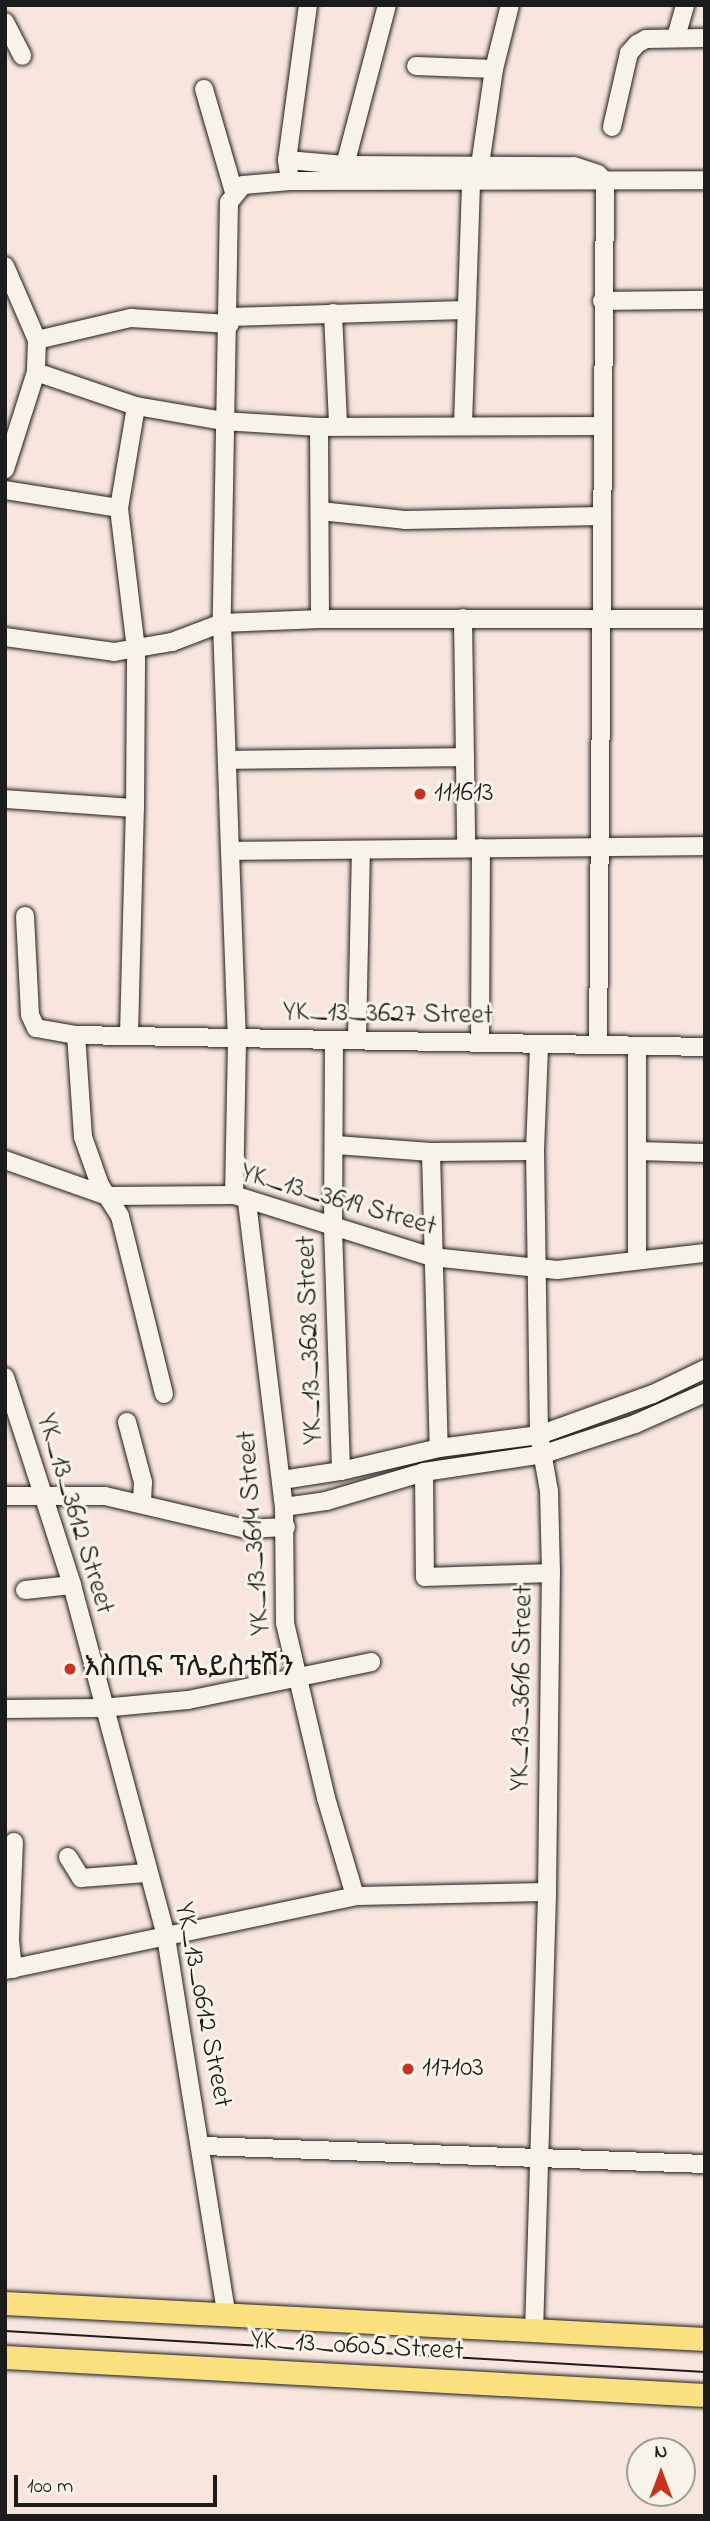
<!DOCTYPE html>
<meta charset="utf-8">
<style>
body{margin:0}
#map{position:relative;width:710px;height:2521px;overflow:hidden;background:#f8e6de;font-family:"Indie Flower","Noto Sans Ethiopic",sans-serif}
div>[style]{position:absolute}
.roads{filter:drop-shadow(0 0 2px #1c1c1c) drop-shadow(0 0 2px #1c1c1c)}
.minor>*{height:18px;margin:-9px;padding:0 9px;transform-origin:9px;border-radius:9px;background:#f7f3e8}
.major>*{height:23px;margin:-11.5px;padding:0 11.5px;transform-origin:11.5px;border-radius:11.5px;background:#fbe080}
.tram>*{height:2px;margin:-1px;padding:0 1px;transform-origin:1px;border-radius:1px;background:#1c1c1c}
.dots>*{width:19px;height:19px;translate:-50% -50%;box-sizing:border-box;border:4px solid #f7f3e8;border-radius:50%}
span{translate:-50% -50%;white-space:nowrap;text-align:center;line-height:1.15;-webkit-text-stroke:6px #f7f3e8;paint-order:stroke}
.poi-label{font-size:28px;color:#1c1c1c}
.left{translate:0 -50%;text-align:left}
.street-label{font-size:28px;color:#1c1c1c}
.frame{position:absolute;inset:0;border:7px solid #1c1c1c;pointer-events:none}
.north{position:absolute;left:626px;top:2437px;width:70px;height:70px;box-sizing:border-box;background:#f7f3e8;border:2px solid #9f9d96;border-radius:50%;rotate:0deg;font-size:19px;font-weight:700;line-height:28px;text-align:center;color:#1c1c1c}
.north::after{content:'';display:block;margin:auto;width:24px;height:32px;background:#c8321e;clip-path:polygon(50% 0,100% 100%,50% 72%,0 100%)}
.scale{position:absolute;left:14px;top:2475px;width:203px;height:32px;box-sizing:border-box;border:4px solid #1c1c1c;border-top:0;padding-left:9px;font-size:21px;line-height:24px;white-space:nowrap;color:#1c1c1c;-webkit-text-stroke:5px #f7f3e8;paint-order:stroke}
</style>
<div id="map">
<div class="roads">
<div class="minor">
<div style="left:308px;top:5px;width:156px;rotate:97.7deg"></div>
<div style="left:287px;top:160px;width:21px;rotate:82deg"></div>
<div style="left:290px;top:181px;width:415px;rotate:-0.1deg"></div>
<div style="left:5px;top:22px;width:38px;rotate:63deg"></div>
<div style="left:676px;top:37px;width:33px;rotate:-74deg"></div>
<div style="left:416px;top:66px;width:78px;rotate:2.2deg"></div>
<div style="left:204px;top:89px;width:107px;rotate:73.8deg"></div>
<div style="left:612px;top:127px;width:76px;rotate:-77.1deg"></div>
<div style="left:629px;top:53px;width:12px;rotate:-48deg"></div>
<div style="left:637px;top:44px;width:10px;rotate:-29deg"></div>
<div style="left:646px;top:39px;width:59px;rotate:-1deg"></div>
<div style="left:287px;top:160px;width:58px;rotate:4.9deg"></div>
<div style="left:345px;top:165px;width:229px;rotate:0.3deg"></div>
<div style="left:574px;top:166px;width:25px;rotate:18deg"></div>
<div style="left:598px;top:174px;width:10px;rotate:45deg"></div>
<div style="left:605px;top:181px;width:863px;rotate:90.46deg"></div>
<div style="left:345px;top:165px;width:165px;rotate:-75.3deg"></div>
<div style="left:480px;top:165px;width:97px;rotate:-81.7deg"></div>
<div style="left:494px;top:69px;width:66px;rotate:-76deg"></div>
<div style="left:290px;top:181px;width:47px;rotate:175.1deg"></div>
<div style="left:243px;top:185px;width:22px;rotate:129deg"></div>
<div style="left:229px;top:202px;width:421px;rotate:91deg"></div>
<div style="left:222px;top:623px;width:228px;rotate:88deg"></div>
<div style="left:230px;top:851px;width:475px;rotate:-0.6deg"></div>
<div style="left:5px;top:266px;width:81px;rotate:66.6deg"></div>
<div style="left:37px;top:340px;width:32px;rotate:92deg"></div>
<div style="left:36px;top:372px;width:102px;rotate:107.7deg"></div>
<div style="left:602px;top:301px;width:103px;rotate:-0.6deg"></div>
<div style="left:333px;top:313px;width:112px;rotate:87.4deg"></div>
<div style="left:230px;top:317px;width:234px;rotate:-1.7deg"></div>
<div style="left:37px;top:340px;width:97px;rotate:-13.2deg"></div>
<div style="left:131px;top:318px;width:99px;rotate:3.5deg"></div>
<div style="left:36px;top:372px;width:106px;rotate:18.8deg"></div>
<div style="left:136px;top:406px;width:88px;rotate:9.8deg"></div>
<div style="left:223px;top:421px;width:96px;rotate:3.6deg"></div>
<div style="left:319px;top:427px;width:281px;rotate:-0.2deg"></div>
<div style="left:463px;top:425px;width:245px;rotate:-88.1deg"></div>
<div style="left:319px;top:427px;width:192px;rotate:89.7deg"></div>
<div style="left:5px;top:490px;width:115px;rotate:9deg"></div>
<div style="left:320px;top:511px;width:85px;rotate:6deg"></div>
<div style="left:405px;top:520px;width:196px;rotate:-1.2deg"></div>
<div style="left:463px;top:618px;width:229px;rotate:89.2deg"></div>
<div style="left:5px;top:637px;width:110px;rotate:7.8deg"></div>
<div style="left:114px;top:652px;width:59px;rotate:-9.8deg"></div>
<div style="left:172px;top:642px;width:53px;rotate:-20.8deg"></div>
<div style="left:222px;top:623px;width:98px;rotate:-2.3deg"></div>
<div style="left:320px;top:619px;width:385px"></div>
<div style="left:227px;top:760px;width:238px;rotate:-0.7deg"></div>
<div style="left:5px;top:799px;width:130px;rotate:4deg"></div>
<div style="left:135px;top:808px;width:159px;rotate:-89.6deg"></div>
<div style="left:136px;top:649px;width:142px;rotate:-96.9deg"></div>
<div style="left:119px;top:508px;width:103px;rotate:-80.5deg"></div>
<div style="left:230px;top:851px;width:190px;rotate:87.9deg"></div>
<div style="left:237px;top:1041px;width:154px;rotate:91.1deg"></div>
<div style="left:25px;top:916px;width:99px;rotate:87.1deg"></div>
<div style="left:30px;top:1015px;width:14px;rotate:65deg"></div>
<div style="left:36px;top:1028px;width:41px;rotate:9.9deg"></div>
<div style="left:129px;top:1034px;width:226px;rotate:-88.5deg"></div>
<div style="left:357px;top:1038px;width:186px;rotate:-88.8deg"></div>
<div style="left:334px;top:1040px;width:188px;rotate:90.3deg"></div>
<div style="left:333px;top:1228px;width:243px;rotate:88.1deg"></div>
<div style="left:480px;top:1041px;width:193px;rotate:-89.7deg"></div>
<div style="left:637px;top:1046px;width:213px;rotate:90deg"></div>
<div style="left:336px;top:1145px;width:95px;rotate:4.2deg"></div>
<div style="left:431px;top:1152px;width:104px;rotate:-0.6deg"></div>
<div style="left:638px;top:1151px;width:67px;rotate:1.7deg"></div>
<div style="left:431px;top:1152px;width:296px;rotate:88.5deg"></div>
<div style="left:5px;top:1160px;width:108px;rotate:19.4deg"></div>
<div style="left:107px;top:1196px;width:127px;rotate:-0.5deg"></div>
<div style="left:234px;top:1195px;width:207px;rotate:17.4deg"></div>
<div style="left:432px;top:1257px;width:126px;rotate:5.9deg"></div>
<div style="left:557px;top:1270px;width:149px;rotate:-6.6deg"></div>
<div style="left:247px;top:1202px;width:307px;rotate:83.1deg"></div>
<div style="left:284px;top:1507px;width:116px;rotate:89.5deg"></div>
<div style="left:285px;top:1623px;width:180px;rotate:76.8deg"></div>
<div style="left:326px;top:1798px;width:102px;rotate:73.5deg"></div>
<div style="left:5px;top:1377px;width:219px;rotate:72.1deg"></div>
<div style="left:72px;top:1585px;width:364px;rotate:75deg"></div>
<div style="left:166px;top:1937px;width:384px;rotate:80.9deg"></div>
<div style="left:164px;top:1394px;width:183px;rotate:-103.9deg"></div>
<div style="left:120px;top:1216px;width:37px;rotate:-123deg"></div>
<div style="left:100px;top:1185px;width:51px;rotate:-109.5deg"></div>
<div style="left:83px;top:1137px;width:102px;rotate:-93.9deg"></div>
<div style="left:76px;top:1035px;width:629px;rotate:1.09deg"></div>
<div style="left:127px;top:1422px;width:62px;rotate:75.1deg"></div>
<div style="left:143px;top:1482px;width:20px;rotate:93deg"></div>
<div style="left:424px;top:1472px;width:105px;rotate:89.5deg"></div>
<div style="left:425px;top:1577px;width:126px;rotate:-1.8deg"></div>
<div style="left:282px;top:1480px;width:60px;rotate:-8.7deg"></div>
<div style="left:341px;top:1471px;width:101px;rotate:-13.2deg"></div>
<div style="left:439px;top:1448px;width:101px;rotate:-7.4deg"></div>
<div style="left:539px;top:1435px;width:121px;rotate:-19.8deg"></div>
<div style="left:653px;top:1394px;width:58px;rotate:-25.7deg"></div>
<div style="left:5px;top:1496px;width:100px"></div>
<div style="left:105px;top:1496px;width:145px;rotate:13.2deg"></div>
<div style="left:246px;top:1529px;width:40px;rotate:-2.9deg"></div>
<div style="left:284px;top:1507px;width:42px;rotate:-8.1deg"></div>
<div style="left:326px;top:1501px;width:102px;rotate:-16.5deg"></div>
<div style="left:424px;top:1472px;width:121px;rotate:-8.5deg"></div>
<div style="left:544px;top:1454px;width:96px;rotate:-18.2deg"></div>
<div style="left:635px;top:1424px;width:77px;rotate:-23.9deg"></div>
<div style="left:25px;top:1590px;width:47px;rotate:-6.1deg"></div>
<div style="left:5px;top:1709px;width:97px;rotate:-0.6deg"></div>
<div style="left:102px;top:1708px;width:86px;rotate:-5.3deg"></div>
<div style="left:188px;top:1700px;width:187px;rotate:-11.7deg"></div>
<div style="left:68px;top:1857px;width:25px;rotate:58deg"></div>
<div style="left:81px;top:1878px;width:65px;rotate:-4.4deg"></div>
<div style="left:13px;top:1969px;width:29px;rotate:-96deg"></div>
<div style="left:10px;top:1940px;width:98px;rotate:-87.7deg"></div>
<div style="left:5px;top:1970px;width:358px;rotate:-11.9deg"></div>
<div style="left:355px;top:1896px;width:192px;rotate:-1.2deg"></div>
<div style="left:203px;top:2146px;width:502px;rotate:2.05deg"></div>
<div style="left:534px;top:2333px;width:441px;rotate:-88.3deg"></div>
<div style="left:547px;top:1892px;width:319px;rotate:-89.3deg"></div>
<div style="left:551px;top:1573px;width:82px;rotate:-91.4deg"></div>
<div style="left:549px;top:1491px;width:57px;rotate:-100.1deg"></div>
<div style="left:539px;top:1435px;width:284px;rotate:-90.8deg"></div>
<div style="left:535px;top:1151px;width:106px;rotate:-87.8deg"></div>
</div>
<div class="major">
<div style="left:5px;top:2303px;width:701px;rotate:2.94deg"></div>
<div style="left:5px;top:2357px;width:701px;rotate:3.11deg"></div>
</div>
</div>
<div class="tram">
<div style="left:5px;top:2331px;width:701px;rotate:3.35deg"></div>
</div>
<div class="dots">
<div style="left:420px;top:794px;background:#c8321e"></div>
<div style="left:70px;top:1669px;background:#c8321e"></div>
<div style="left:408px;top:2069px;background:#c8321e"></div>
</div>
<div class="poi-label">
<span class="left" style="left:434px;top:794px">111613</span>
<span class="left" style="left:84px;top:1669px">እስጢፍ ፕሌይስቴሽን</span>
<span class="left" style="left:422px;top:2069px">117103</span>
</div>
<div class="street-label">
<span style="left:388px;top:1015px;rotate:1deg">YK_13_3627 Street</span>
<span style="left:338px;top:1201px;rotate:16deg">YK_13_3619 Street</span>
<span style="left:311px;top:1340px;rotate:-92deg">YK_13_3628 Street</span>
<span style="left:74px;top:1514px;rotate:73deg">YK_13_3612 Street</span>
<span style="left:255px;top:1533px;rotate:-94deg">YK_13_3614 Street</span>
<span style="left:523px;top:1688px;rotate:-89deg">YK_13_3616 Street</span>
<span style="left:202px;top:2005px;rotate:79deg">YK_13_0612 Street</span>
<span style="left:357px;top:2347px;rotate:3deg">YK_13_0605 Street</span>
</div>
<div class="frame"></div>
<div class="north">N</div>
<div class="scale">100 m</div>
</div>
